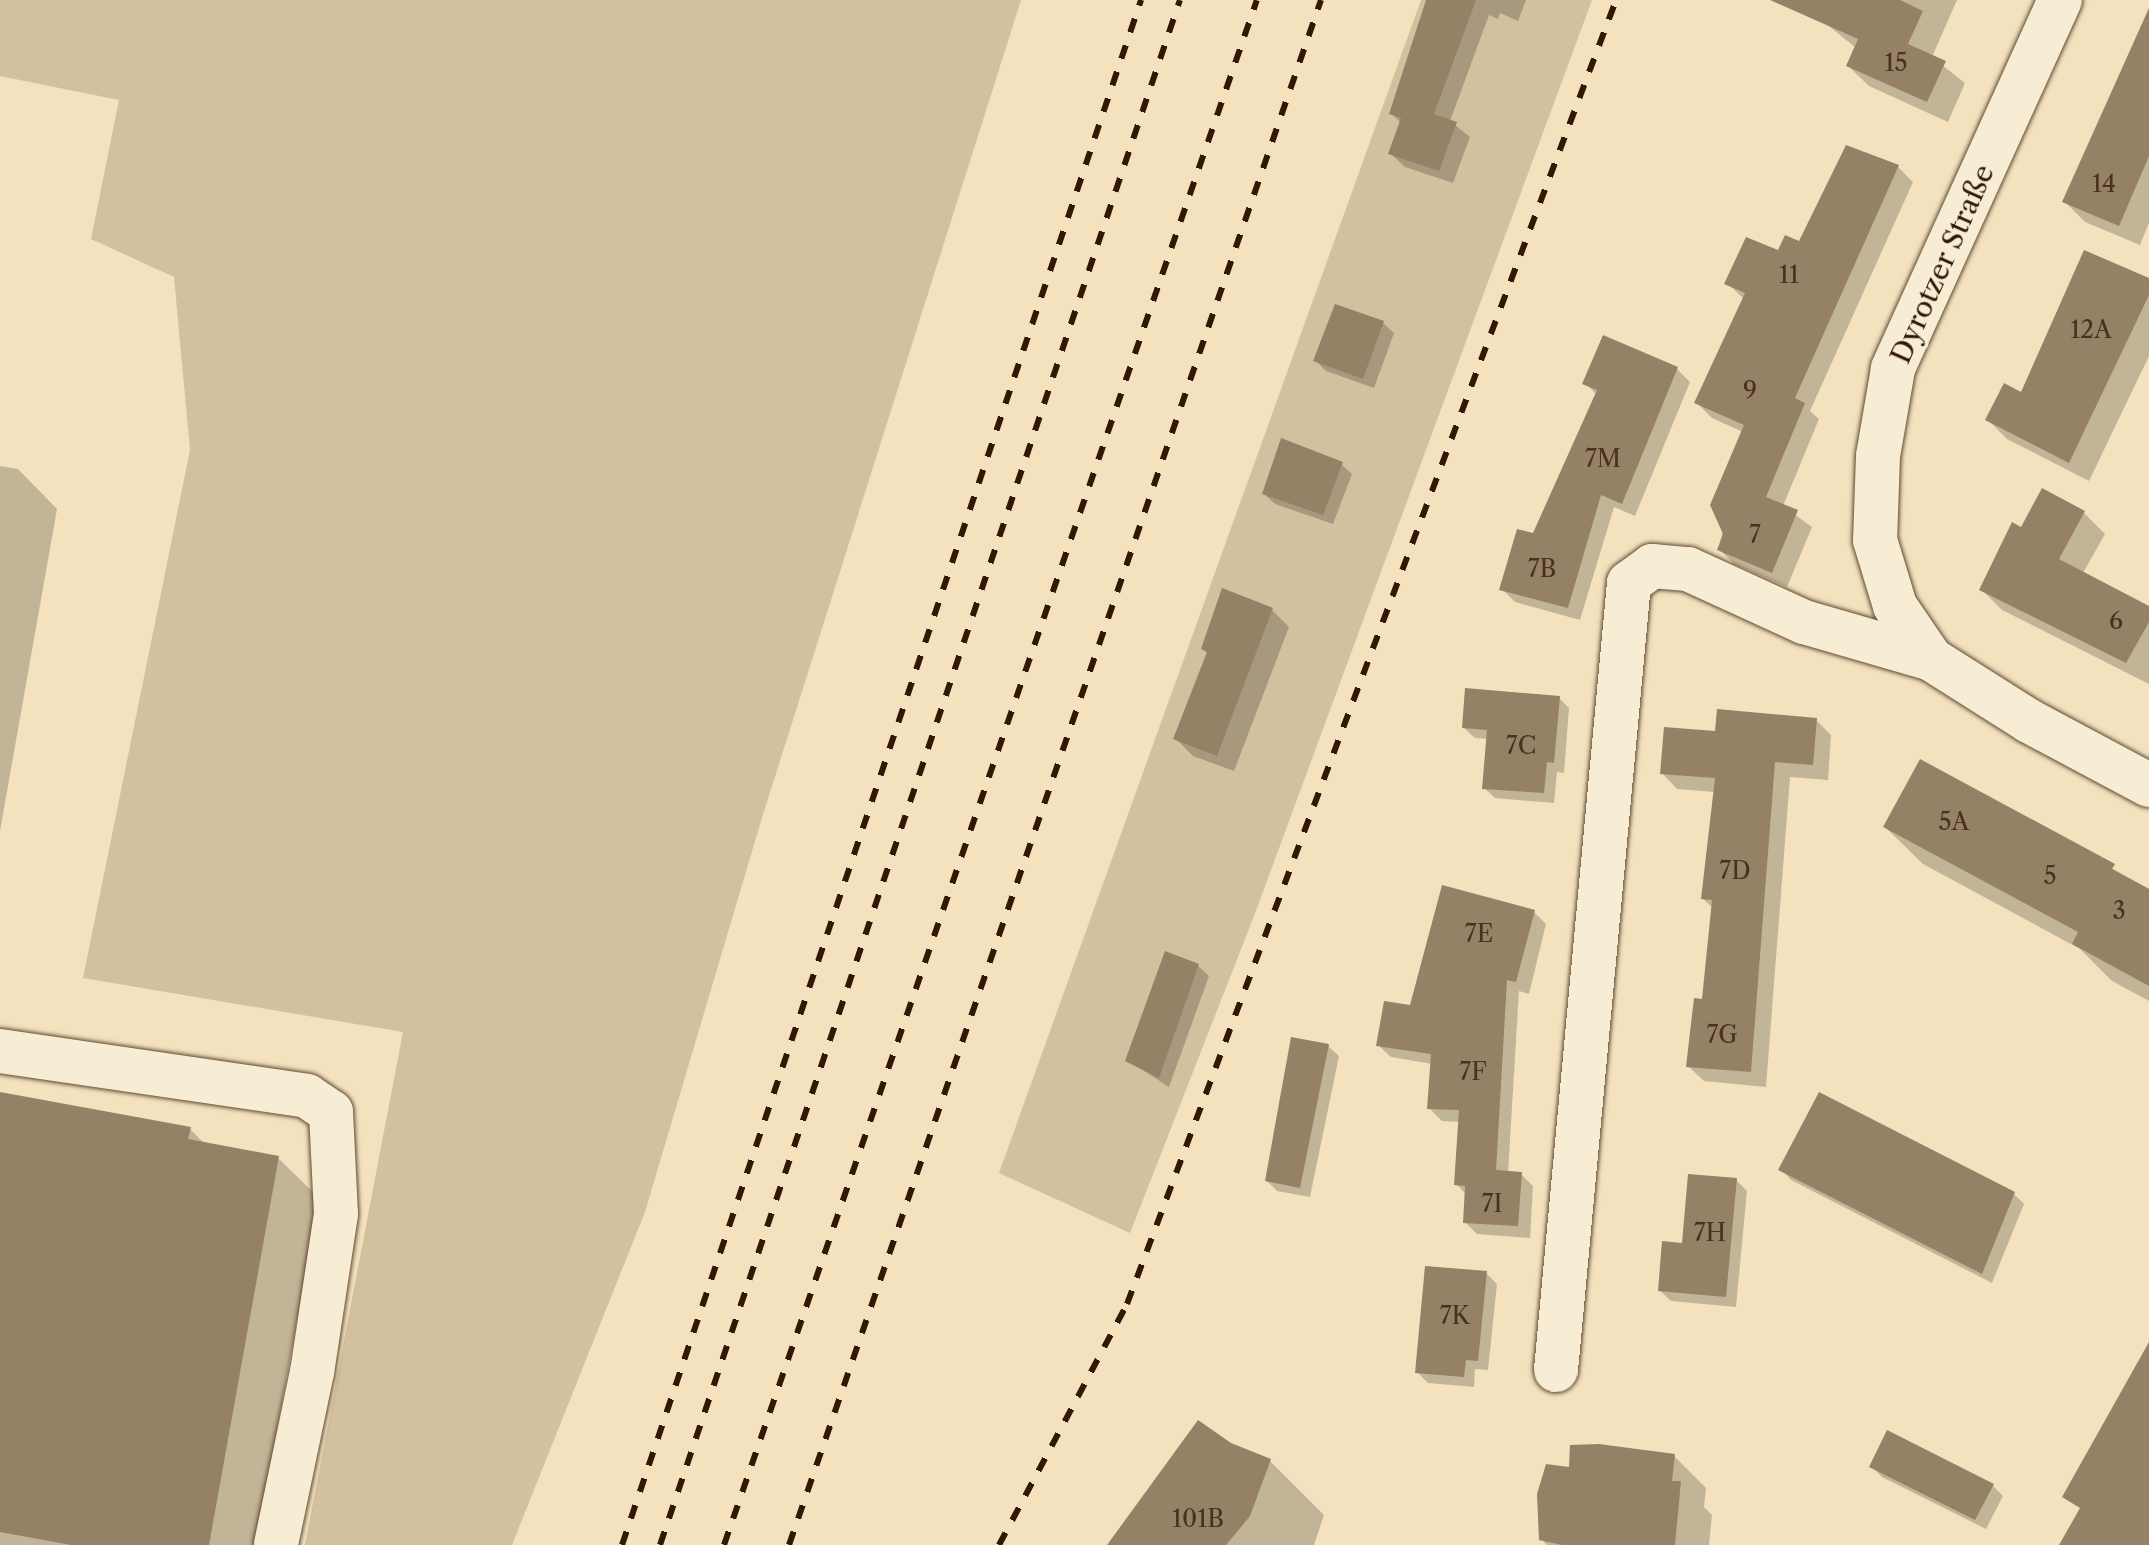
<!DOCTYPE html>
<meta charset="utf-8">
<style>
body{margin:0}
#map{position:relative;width:2149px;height:1545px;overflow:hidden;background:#f3e2bd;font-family:"Libre Caslon Text",serif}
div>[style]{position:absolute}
.green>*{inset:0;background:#d2c09e}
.shadow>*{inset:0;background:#0003}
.building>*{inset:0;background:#958165}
.roads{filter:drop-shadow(0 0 2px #614a33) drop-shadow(0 0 2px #614a33)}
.minor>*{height:44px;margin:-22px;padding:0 22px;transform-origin:22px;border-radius:22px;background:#f7ecd4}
.rail>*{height:6px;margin-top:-3px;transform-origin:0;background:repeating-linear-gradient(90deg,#301805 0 14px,transparent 0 28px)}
span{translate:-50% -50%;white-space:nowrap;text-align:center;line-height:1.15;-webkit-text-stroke:7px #f7ecd4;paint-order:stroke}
.number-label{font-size:24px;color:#49321d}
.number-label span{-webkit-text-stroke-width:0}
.street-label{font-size:28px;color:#301805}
</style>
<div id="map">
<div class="green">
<div style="clip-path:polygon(0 0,1021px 0,761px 821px,645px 1212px,512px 1545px,305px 1545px,403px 1032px,83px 978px,190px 450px,174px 277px,91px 239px,119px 100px,0 76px)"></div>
<div style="clip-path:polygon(1421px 0,1592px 0,1254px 916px,1130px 1233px,999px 1173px)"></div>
</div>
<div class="shadow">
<div style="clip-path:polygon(1429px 0,1526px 0,1518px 21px,1500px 13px,1498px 19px,1489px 15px,1450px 121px,1470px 137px,1453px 183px,1405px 167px,1391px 154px,1401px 123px,1391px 113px)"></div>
<div style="clip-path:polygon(1836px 0,1957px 0,1932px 57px,1965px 83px,1948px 122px,1869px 86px,1848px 66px,1856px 48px,1825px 23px)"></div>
<div style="clip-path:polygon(2149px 16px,2149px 223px,2140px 245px,2085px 222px,2065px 202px)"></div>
<div style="clip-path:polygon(1847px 147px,1898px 167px,1913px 182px,1810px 411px,1819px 419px,1783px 506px,1812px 527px,1787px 587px,1734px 564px,1719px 549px,1743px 432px,1712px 418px,1697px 403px,1744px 299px,1727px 283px,1800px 244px)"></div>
<div style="clip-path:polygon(2149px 280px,2149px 356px,2089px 481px,2007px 439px,1988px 420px)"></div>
<div style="clip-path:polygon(1383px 323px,1394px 333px,1374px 388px,1326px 371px,1315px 360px)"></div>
<div style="clip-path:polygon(1677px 369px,1690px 382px,1635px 516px,1614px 507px,1580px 620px,1515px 602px,1502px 589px,1534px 536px,1597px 395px,1585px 383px)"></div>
<div style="clip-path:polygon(1341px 464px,1352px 474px,1333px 524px,1275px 504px,1264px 494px)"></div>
<div style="clip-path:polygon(0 466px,18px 469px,57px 509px,0 831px)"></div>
<div style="clip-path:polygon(2084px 513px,2105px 534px,2083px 573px,2149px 608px,2149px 684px,2002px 610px,1982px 590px,2022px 530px)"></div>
<div style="clip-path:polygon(1272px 610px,1289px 627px,1234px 771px,1193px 756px,1176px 739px,1208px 654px,1203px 649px)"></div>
<div style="clip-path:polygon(1559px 698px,1569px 708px,1564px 773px,1557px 772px,1554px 803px,1495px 798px,1484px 788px,1488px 739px,1475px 738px,1464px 728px)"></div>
<div style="clip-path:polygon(1816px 720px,1831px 735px,1828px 780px,1790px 777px,1766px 1087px,1704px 1081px,1688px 1066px,1704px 1001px,1713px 908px,1703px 899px,1715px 792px,1677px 789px,1662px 773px,1717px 733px)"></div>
<div style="clip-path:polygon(1920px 762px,2149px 889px,2149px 1001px,2112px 981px,2080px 949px,1923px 864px,1885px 827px)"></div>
<div style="clip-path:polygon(1534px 912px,1546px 924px,1529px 994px,1519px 991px,1508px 1173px,1521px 1174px,1533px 1186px,1530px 1238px,1477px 1234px,1465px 1222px,1467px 1195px,1456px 1184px,1460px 1122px,1442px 1121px,1429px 1108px,1432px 1064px,1391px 1057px,1378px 1045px,1412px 1008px)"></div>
<div style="clip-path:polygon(1198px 966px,1209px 976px,1169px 1087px,1127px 1060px)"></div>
<div style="clip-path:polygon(1328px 1046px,1339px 1056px,1310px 1197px,1277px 1191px,1267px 1181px)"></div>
<div style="clip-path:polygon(0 1094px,190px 1129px,205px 1144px,278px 1158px,319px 1198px,256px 1545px,0 1545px)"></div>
<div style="clip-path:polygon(1781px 1169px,2014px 1194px,2024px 1204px,1992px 1283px,1791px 1180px)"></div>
<div style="clip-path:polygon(1736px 1180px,1747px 1191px,1736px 1307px,1671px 1301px,1660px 1291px,1684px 1245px)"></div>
<div style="clip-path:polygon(1486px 1273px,1497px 1284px,1488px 1370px,1475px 1369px,1474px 1387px,1428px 1383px,1417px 1372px)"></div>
<div style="clip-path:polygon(1674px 1456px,1706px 1488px,1704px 1507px,1712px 1515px,1709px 1545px,1547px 1545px,1541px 1539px,1571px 1469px)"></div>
<div style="clip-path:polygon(1270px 1461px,1324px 1515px,1314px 1545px,1109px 1545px)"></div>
<div style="clip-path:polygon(1872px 1467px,1992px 1485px,2003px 1496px,1986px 1529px,1882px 1477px)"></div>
</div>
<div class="building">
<div style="clip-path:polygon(1426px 0,1476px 0,1434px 114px,1457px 122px,1439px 171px,1388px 154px,1401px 118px,1389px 114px)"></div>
<div style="clip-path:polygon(1770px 0,1900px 0,1923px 11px,1908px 44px,1946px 61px,1927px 102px,1846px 66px,1858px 39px)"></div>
<div style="clip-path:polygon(2149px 8px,2149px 156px,2119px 226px,2062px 202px)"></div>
<div style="clip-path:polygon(1846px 145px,1899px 165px,1795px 398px,1805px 403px,1766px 497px,1798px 510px,1772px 573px,1717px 550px,1723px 534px,1710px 505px,1744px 425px,1694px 403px,1745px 293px,1724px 284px,1746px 237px,1778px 250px,1785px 235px,1799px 241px)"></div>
<div style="clip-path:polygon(2084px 250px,2149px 278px,2149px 295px,2069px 463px,1985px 420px,2004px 383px,2021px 392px)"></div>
<div style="clip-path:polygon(1335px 304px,1384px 321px,1363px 379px,1313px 361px)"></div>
<div style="clip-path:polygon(1603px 335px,1678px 367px,1622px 504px,1601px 495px,1568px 608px,1499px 590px,1517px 529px,1533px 533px,1597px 390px,1582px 384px)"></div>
<div style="clip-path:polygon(1281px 438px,1343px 462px,1323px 515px,1262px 494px)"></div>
<div style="clip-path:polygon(2042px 488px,2085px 511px,2059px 559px,2149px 606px,2149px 622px,2126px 663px,1979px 590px,2012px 522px,2021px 527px)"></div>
<div style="clip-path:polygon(1222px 588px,1273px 608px,1217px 756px,1173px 739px,1207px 652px,1201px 649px)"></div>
<div style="clip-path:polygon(1465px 688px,1560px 696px,1554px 763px,1547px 762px,1544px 793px,1482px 789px,1487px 730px,1462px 728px)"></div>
<div style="clip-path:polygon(1717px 709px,1817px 718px,1813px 765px,1775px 762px,1751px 1072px,1686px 1067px,1694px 998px,1702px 999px,1712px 900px,1701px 899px,1715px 778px,1660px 774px,1664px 727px,1715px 731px)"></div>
<div style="clip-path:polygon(1920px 759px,2115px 864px,2112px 869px,2149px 889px,2149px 986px,2072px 944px,2078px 932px,1883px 827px)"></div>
<div style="clip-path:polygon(1442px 885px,1535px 910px,1516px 982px,1507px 980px,1496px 1170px,1522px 1172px,1518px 1226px,1463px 1223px,1465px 1186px,1454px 1185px,1459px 1110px,1427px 1109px,1431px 1054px,1376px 1046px,1384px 1001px,1410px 1005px)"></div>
<div style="clip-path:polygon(1165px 951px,1199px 964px,1159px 1078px,1125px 1061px)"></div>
<div style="clip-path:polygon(1291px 1037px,1329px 1044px,1300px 1188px,1265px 1181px)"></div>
<div style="clip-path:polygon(0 1092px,191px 1127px,188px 1139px,279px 1156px,209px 1545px,71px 1545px,0 1532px)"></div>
<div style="clip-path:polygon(1819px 1092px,2015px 1192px,1982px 1274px,1778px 1170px)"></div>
<div style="clip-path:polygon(1688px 1174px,1737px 1178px,1726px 1297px,1658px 1291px,1662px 1241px,1682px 1243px)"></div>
<div style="clip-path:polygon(1425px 1266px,1487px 1271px,1478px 1361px,1466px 1360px,1464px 1377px,1415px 1373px)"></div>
<div style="clip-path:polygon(2149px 1342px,2149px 1545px,2059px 1545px,2080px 1508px,2062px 1497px)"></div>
<div style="clip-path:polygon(1198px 1420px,1231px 1443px,1271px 1459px,1250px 1516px,1226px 1545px,1107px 1545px)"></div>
<div style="clip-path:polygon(1887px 1430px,1994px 1484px,1975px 1520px,1869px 1467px)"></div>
<div style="clip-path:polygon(1599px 1444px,1675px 1454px,1672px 1481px,1681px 1481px,1675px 1545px,1562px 1545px,1539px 1540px,1537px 1494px,1546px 1464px,1569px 1467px,1570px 1445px)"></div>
</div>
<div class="roads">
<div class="minor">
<div style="left:2060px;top:0;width:405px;rotate:114.4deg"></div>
<div style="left:1893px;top:369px;width:88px;rotate:99.8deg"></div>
<div style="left:1878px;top:456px;width:84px;rotate:92deg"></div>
<div style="left:1875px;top:540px;width:69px;rotate:73.1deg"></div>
<div style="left:1895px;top:606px;width:64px;rotate:55.8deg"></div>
<div style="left:1931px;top:659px;width:116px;rotate:32.3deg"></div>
<div style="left:2029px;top:721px;width:136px;rotate:28.1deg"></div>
<div style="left:0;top:1051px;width:310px;rotate:8.3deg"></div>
<div style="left:307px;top:1096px;width:29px;rotate:34deg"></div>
<div style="left:331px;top:1112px;width:102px;rotate:87.2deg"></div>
<div style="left:336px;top:1214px;width:160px;rotate:98.6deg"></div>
<div style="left:312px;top:1372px;width:177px;rotate:101.8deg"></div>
<div style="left:1556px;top:1370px;width:790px;rotate:-84.7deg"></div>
<div style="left:1629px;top:583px;width:29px;rotate:-36deg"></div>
<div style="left:1652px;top:566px;width:36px;rotate:5deg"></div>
<div style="left:1688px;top:569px;width:128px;rotate:24.6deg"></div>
<div style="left:1804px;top:622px;width:132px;rotate:16.2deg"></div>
</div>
</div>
<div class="rail">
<div style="left:622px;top:1545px;width:1630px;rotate:-71.43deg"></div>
<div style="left:660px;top:1545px;width:1630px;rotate:-71.4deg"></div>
<div style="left:724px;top:1545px;width:1634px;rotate:-70.97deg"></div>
<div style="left:789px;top:1545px;width:1634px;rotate:-71deg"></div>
<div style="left:999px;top:1545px;width:273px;rotate:-62deg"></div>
<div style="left:1127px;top:1304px;width:1393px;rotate:-69.44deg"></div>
</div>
<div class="number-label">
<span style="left:1896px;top:63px">15</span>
<span style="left:2104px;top:184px">14</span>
<span style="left:1789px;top:275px">11</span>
<span style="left:2091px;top:330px">12A</span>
<span style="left:1750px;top:391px">9</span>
<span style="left:1603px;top:459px">7M</span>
<span style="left:1755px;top:535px">7</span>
<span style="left:1542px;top:569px">7B</span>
<span style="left:2116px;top:621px">6</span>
<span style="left:1521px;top:746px">7C</span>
<span style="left:1954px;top:822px">5A</span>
<span style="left:1735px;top:871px">7D</span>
<span style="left:2050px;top:876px">5</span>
<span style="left:2119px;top:911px">3</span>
<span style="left:1479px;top:934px">7E</span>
<span style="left:1722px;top:1035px">7G</span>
<span style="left:1473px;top:1072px">7F</span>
<span style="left:1492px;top:1204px">7I</span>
<span style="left:1710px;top:1233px">7H</span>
<span style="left:1455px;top:1316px">7K</span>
<span style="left:1198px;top:1519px">101B</span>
</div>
<div class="street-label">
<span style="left:1942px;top:264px;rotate:-66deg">Dyrotzer Straße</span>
</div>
</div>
